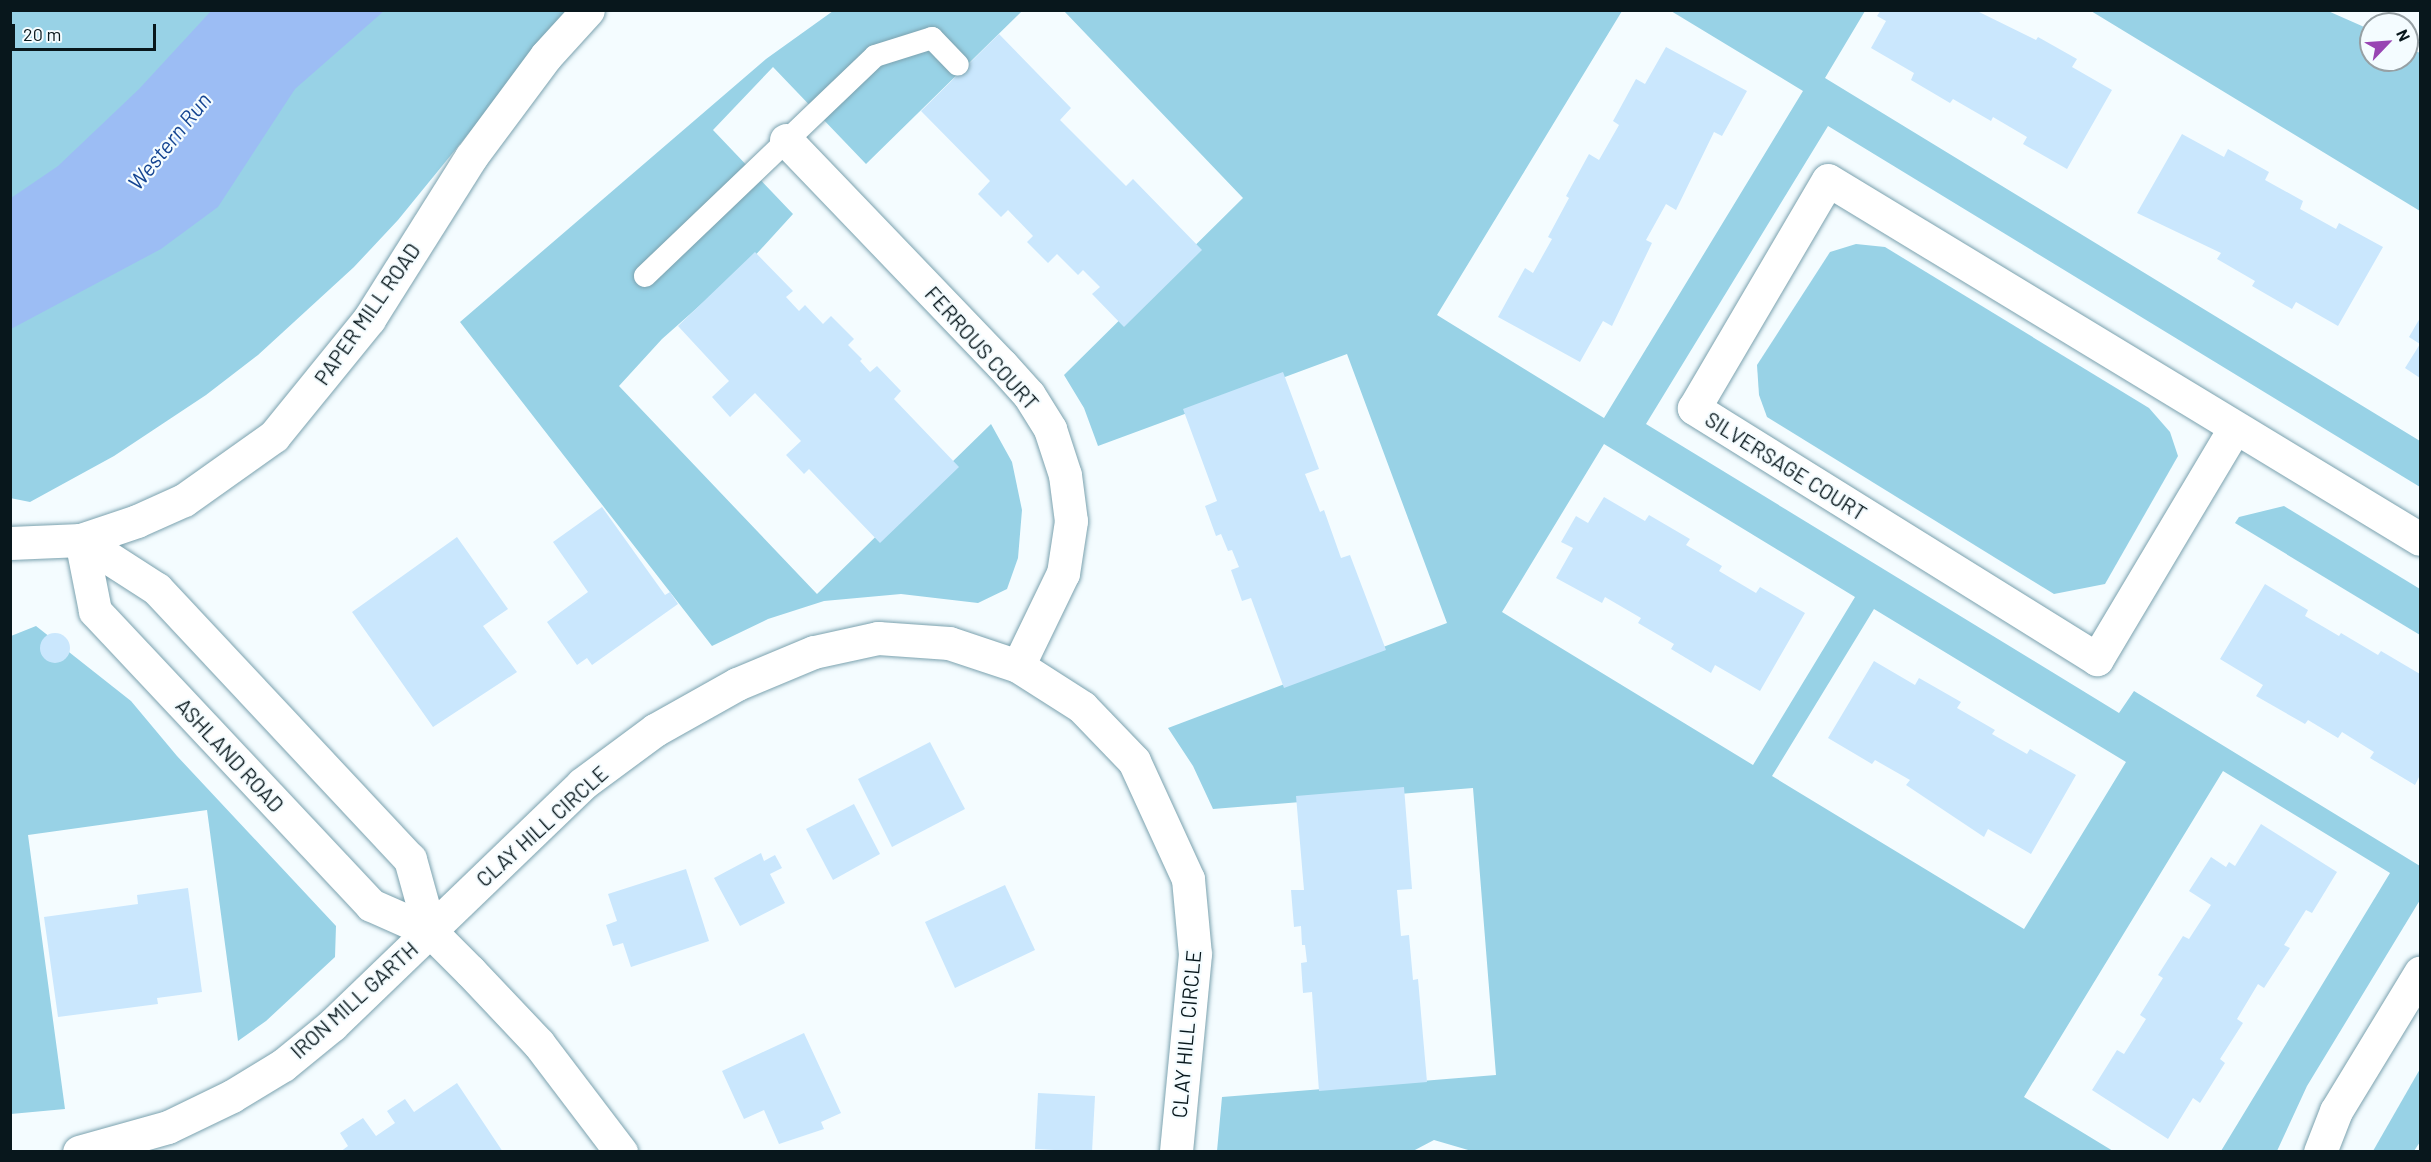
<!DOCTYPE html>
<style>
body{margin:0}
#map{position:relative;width:2431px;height:1162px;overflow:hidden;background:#f4fcff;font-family:Barlow,sans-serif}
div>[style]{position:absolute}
.green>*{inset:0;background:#98d2e6}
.water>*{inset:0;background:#9cbdf4}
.building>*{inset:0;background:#cae7fd}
.round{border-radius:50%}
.roads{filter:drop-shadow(0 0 2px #7ba2af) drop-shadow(0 0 2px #7ba2af)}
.lane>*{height:22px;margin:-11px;padding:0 11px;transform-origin:11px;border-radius:11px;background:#fff}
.street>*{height:33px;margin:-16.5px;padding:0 16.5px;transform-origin:16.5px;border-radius:16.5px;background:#fff}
.secondary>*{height:33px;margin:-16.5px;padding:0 16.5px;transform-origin:16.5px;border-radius:16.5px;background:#fff}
span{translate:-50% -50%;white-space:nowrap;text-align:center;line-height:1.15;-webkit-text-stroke:4.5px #f4fcff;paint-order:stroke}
.street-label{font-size:21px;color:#08171c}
.water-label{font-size:22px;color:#154592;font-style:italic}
.frame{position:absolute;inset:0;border:12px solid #08171c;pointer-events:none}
.north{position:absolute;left:2359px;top:12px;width:60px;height:60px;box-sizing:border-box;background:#f4fcff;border:2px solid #96a0a4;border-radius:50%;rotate:65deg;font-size:16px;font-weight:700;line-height:24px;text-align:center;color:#08171c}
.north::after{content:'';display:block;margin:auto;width:21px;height:27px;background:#9845b3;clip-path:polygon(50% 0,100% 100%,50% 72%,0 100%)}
.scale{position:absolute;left:12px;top:24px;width:144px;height:27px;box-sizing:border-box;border:3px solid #08171c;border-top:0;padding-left:8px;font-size:18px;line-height:21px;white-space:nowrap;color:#08171c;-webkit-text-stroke:4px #f4fcff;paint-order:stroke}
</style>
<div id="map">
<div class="green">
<div style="clip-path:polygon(10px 11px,584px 11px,504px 90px,398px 220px,354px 267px,258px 355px,206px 395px,114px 456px,30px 502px,10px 498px)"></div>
<div style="clip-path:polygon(833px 11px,1022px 11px,866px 164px,773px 67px,713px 130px,793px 214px,750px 261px,662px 339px,619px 386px,817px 594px,991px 424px,1012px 462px,1022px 510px,1018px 558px,1007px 589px,978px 603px,901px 594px,824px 601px,768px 619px,712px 646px,460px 322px,766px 59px)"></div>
<div style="clip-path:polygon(evenodd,1064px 11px,1622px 11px,1437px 315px,1604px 418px,1803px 91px,1671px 11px,1865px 11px,1825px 78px,2420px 441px,2420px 487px,1828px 126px,1646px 424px,2119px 713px,2134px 691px,2420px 866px,2420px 900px,2307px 1086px,2277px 1151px,2221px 1151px,2390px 873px,2223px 771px,2024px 1097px,2113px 1151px,1475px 1152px,1434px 1140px,1413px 1151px,1217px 1151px,1222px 1097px,1496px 1075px,1473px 788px,1213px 809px,1193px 766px,1168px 728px,1447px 623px,1347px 354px,1098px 446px,1084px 408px,1064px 375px,1243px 198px,1064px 11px,1604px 444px,1855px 597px,1753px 765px,1502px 612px,1604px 444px,1064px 11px,1874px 609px,2126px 762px,2024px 929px,1772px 776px,1874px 609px)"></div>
<div style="clip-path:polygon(2091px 11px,2328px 11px,2371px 30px,2371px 60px,2407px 60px,2407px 47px,2420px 53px,2420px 211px)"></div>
<div style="clip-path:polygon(1856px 244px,1885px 247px,2149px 408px,2170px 432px,2178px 456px,2105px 584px,2054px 594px,1767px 417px,1759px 395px,1757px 365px,1830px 252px)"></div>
<div style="clip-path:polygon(2284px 506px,2420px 589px,2420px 635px,2235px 523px,2239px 517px)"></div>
<div style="clip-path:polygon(36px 626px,131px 701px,177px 756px,336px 926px,335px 957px,266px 1021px,238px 1041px,207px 810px,28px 835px,65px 1109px,11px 1114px,11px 636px)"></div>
<div style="clip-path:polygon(2420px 1069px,2420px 1142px,2414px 1151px,2373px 1151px)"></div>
</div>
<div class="water">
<div style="clip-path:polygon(211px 11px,384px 11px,295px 89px,218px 207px,161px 249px,11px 329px,11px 198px,58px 166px,139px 89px)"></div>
</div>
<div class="building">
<div style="clip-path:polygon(1881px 10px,1975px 10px,2036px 40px,2038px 37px,2077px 59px,2072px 67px,2112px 90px,2067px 169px,2023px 144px,2027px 137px,1993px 117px,1991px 121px,1953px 99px,1950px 103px,1911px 80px,1914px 73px,1871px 48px,1886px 21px,1877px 16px)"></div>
<div style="clip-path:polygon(999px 34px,1071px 108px,1060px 120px,1126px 186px,1133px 179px,1202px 250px,1124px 327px,1092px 294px,1100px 287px,1083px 270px,1078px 275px,1057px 254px,1048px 263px,1027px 242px,1033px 236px,1008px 210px,1001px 217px,978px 194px,990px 181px,921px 111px)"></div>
<div style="clip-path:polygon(1666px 47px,1747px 91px,1722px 136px,1714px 132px,1676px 210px,1666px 204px,1646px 240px,1652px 243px,1612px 326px,1603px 321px,1580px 362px,1498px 317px,1525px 268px,1533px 273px,1552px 239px,1548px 237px,1569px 198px,1566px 196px,1589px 154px,1599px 160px,1619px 125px,1613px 121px,1636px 79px,1645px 84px)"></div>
<div style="clip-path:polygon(2182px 134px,2224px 157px,2228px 149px,2269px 172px,2265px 180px,2303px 201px,2300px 209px,2336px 229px,2339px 223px,2383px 247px,2338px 326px,2296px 302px,2292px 309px,2252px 286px,2255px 281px,2217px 259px,2221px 253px,2137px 213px)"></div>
<div style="clip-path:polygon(755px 252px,793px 291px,786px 297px,799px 311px,805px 305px,823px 324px,831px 316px,854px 339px,848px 345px,862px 359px,860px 361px,870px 372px,877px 366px,901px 391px,894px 399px,959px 467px,880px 543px,809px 469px,804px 474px,786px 455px,801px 441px,755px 393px,730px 417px,712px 397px,729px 381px,678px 326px)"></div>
<div style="clip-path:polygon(2420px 318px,2420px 378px,2405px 368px,2420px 344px,2409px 337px)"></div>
<div style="clip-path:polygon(1283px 372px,1319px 469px,1305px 474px,1320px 512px,1324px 510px,1341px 558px,1350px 555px,1386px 650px,1284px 688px,1251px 598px,1242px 601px,1231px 570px,1239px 567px,1232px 550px,1228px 551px,1221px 534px,1216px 536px,1205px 506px,1217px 501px,1183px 409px)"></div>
<div style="clip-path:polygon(1604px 497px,1645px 521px,1649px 515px,1690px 539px,1686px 545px,1722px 566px,1719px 571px,1756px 593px,1760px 587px,1805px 613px,1760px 691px,1715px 665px,1711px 673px,1671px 649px,1674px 644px,1638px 623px,1641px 618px,1605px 597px,1602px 603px,1556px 578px,1573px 548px,1561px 542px,1576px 516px,1588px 523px)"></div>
<div style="clip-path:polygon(602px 507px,665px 595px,670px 592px,678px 604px,592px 665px,587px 658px,577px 665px,547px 622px,588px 592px,553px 542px)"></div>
<div style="clip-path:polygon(457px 537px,508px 609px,483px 626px,517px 672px,433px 727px,352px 612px)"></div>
<div style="clip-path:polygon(2265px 584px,2308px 610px,2305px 616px,2339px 636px,2341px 633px,2378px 655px,2381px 651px,2420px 674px,2420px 775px,2415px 785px,2370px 758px,2374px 752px,2342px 732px,2338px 738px,2308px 720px,2305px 724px,2256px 696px,2263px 685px,2220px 659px)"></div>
<div class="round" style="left:40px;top:633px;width:30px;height:30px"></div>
<div style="clip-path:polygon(1874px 661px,1915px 685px,1919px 678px,1961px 702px,1957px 708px,1995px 730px,1992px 734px,2027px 754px,2030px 749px,2076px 775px,2031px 854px,1988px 829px,1984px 837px,1906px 785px,1910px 780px,1875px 760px,1872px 764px,1828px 738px)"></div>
<div style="clip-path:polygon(930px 742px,965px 809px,892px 847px,858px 779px)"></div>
<div style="clip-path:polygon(1404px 787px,1412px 889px,1397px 890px,1401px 936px,1409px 935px,1413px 980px,1418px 979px,1427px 1082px,1319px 1091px,1312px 992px,1303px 993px,1301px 963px,1307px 962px,1305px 945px,1302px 945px,1301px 926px,1294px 927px,1291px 890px,1304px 890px,1296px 796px)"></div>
<div style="clip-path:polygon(854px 804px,880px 854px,833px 880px,806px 829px)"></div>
<div style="clip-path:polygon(2261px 824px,2337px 872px,2312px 913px,2306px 910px,2284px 945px,2290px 948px,2264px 988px,2258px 984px,2237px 1019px,2243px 1023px,2220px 1059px,2225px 1063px,2200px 1103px,2193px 1098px,2168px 1139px,2092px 1090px,2117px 1050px,2124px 1054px,2146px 1019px,2140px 1015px,2163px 978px,2158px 975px,2183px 936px,2189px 939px,2211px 905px,2189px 891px,2211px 857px,2226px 867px,2229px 862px,2235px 866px)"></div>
<div style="clip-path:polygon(761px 853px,764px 861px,775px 855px,782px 868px,770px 874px,785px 903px,740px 926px,714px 878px)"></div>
<div style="clip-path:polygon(686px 869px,709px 941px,631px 967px,623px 943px,613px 946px,606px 925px,617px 921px,608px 894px)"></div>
<div style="clip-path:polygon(1005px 885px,1035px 950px,955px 988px,925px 922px)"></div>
<div style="clip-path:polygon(188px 888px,202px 992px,157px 998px,158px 1004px,58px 1017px,44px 917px,138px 904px,137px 895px)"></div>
<div style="clip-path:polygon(804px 1033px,841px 1113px,821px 1122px,824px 1129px,779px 1144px,764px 1110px,744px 1119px,722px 1071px)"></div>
<div style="clip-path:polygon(457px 1083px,503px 1152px,340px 1152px,348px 1146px,340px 1133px,363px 1118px,376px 1136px,395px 1123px,387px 1111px,405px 1099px,414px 1112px)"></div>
<div style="clip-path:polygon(1038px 1093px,1095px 1096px,1092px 1152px,1035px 1149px)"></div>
</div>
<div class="roads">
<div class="lane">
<div style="left:645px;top:276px;width:318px;rotate:-43.7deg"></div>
<div style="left:875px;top:56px;width:60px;rotate:-17.5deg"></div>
<div style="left:932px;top:38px;width:37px;rotate:46deg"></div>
</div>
<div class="street">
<div style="left:786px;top:140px;width:312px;rotate:46.2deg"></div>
<div style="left:1002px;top:365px;width:40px;rotate:48deg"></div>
<div style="left:1029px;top:395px;width:40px;rotate:58deg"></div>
<div style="left:1050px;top:429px;width:48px;rotate:71.9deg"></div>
<div style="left:1065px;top:475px;width:46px;rotate:82.6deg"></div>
<div style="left:1071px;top:521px;width:53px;rotate:98.7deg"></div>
<div style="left:1063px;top:573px;width:103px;rotate:115.8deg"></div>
<div style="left:2234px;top:429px;width:268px;rotate:120.8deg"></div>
<div style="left:2097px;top:659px;width:475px;rotate:-148.1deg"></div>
<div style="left:1694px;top:408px;width:264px;rotate:-59.6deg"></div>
<div style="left:1828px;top:180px;width:692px;rotate:31.23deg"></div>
<div style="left:81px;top:540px;width:72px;rotate:78.8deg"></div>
<div style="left:95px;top:611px;width:403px;rotate:46.8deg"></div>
<div style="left:371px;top:905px;width:64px;rotate:23.8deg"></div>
<div style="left:430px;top:931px;width:57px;rotate:45deg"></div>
<div style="left:470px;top:971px;width:100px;rotate:46.6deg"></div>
<div style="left:539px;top:1044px;width:136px;rotate:52.8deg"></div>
<div style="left:81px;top:540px;width:90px;rotate:32.8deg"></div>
<div style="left:157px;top:589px;width:370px;rotate:46.9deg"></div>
<div style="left:410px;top:859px;width:75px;rotate:74.5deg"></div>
<div style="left:79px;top:1152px;width:92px;rotate:-15.7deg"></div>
<div style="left:168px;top:1127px;width:71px;rotate:-25.8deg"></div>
<div style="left:232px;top:1096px;width:60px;rotate:-31.3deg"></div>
<div style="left:283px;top:1065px;width:63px;rotate:-39.2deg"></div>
<div style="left:332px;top:1025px;width:347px;rotate:-43.9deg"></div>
<div style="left:582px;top:784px;width:91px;rotate:-36.5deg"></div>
<div style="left:655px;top:730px;width:94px;rotate:-29.3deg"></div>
<div style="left:737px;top:684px;width:83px;rotate:-22.6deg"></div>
<div style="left:814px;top:652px;width:66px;rotate:-12.3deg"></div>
<div style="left:878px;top:638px;width:71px;rotate:4deg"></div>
<div style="left:949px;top:643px;width:73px;rotate:18.4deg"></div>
<div style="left:1018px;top:666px;width:76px;rotate:32.6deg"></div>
<div style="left:1082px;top:707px;width:75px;rotate:46.1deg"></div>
<div style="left:1134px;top:761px;width:130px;rotate:65.4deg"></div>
<div style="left:1188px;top:879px;width:75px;rotate:84.7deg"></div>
<div style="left:1195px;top:954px;width:199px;rotate:95.5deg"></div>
<div style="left:2320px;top:1152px;width:44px;rotate:-68.7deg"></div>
<div style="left:2336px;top:1111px;width:162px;rotate:-58.7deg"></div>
</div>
<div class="secondary">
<div style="left:10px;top:543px;width:71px;rotate:-2.4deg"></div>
<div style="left:81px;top:540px;width:59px;rotate:-18.7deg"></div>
<div style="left:137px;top:521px;width:51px;rotate:-24.1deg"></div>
<div style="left:184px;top:500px;width:110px;rotate:-35.4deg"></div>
<div style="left:274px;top:436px;width:151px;rotate:-50.9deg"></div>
<div style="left:369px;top:319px;width:191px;rotate:-57.8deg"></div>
<div style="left:471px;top:157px;width:126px;rotate:-53.4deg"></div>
<div style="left:546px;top:56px;width:62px;rotate:-47.6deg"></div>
</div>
</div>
<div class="street-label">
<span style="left:367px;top:314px;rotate:-55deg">PAPER MILL ROAD</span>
<span style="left:982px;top:348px;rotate:48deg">FERROUS COURT</span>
<span style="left:1786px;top:466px;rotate:32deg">SILVERSAGE COURT</span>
<span style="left:230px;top:755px;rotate:47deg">ASHLAND ROAD</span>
<span style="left:542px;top:826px;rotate:-42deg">CLAY HILL CIRCLE</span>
<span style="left:354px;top:1000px;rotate:-42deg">IRON MILL GARTH</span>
<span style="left:1186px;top:1034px;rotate:-85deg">CLAY HILL CIRCLE</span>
</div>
<div class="water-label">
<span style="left:169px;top:141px;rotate:-51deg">Western Run</span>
</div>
<div class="frame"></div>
<div class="north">N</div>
<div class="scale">20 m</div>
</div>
